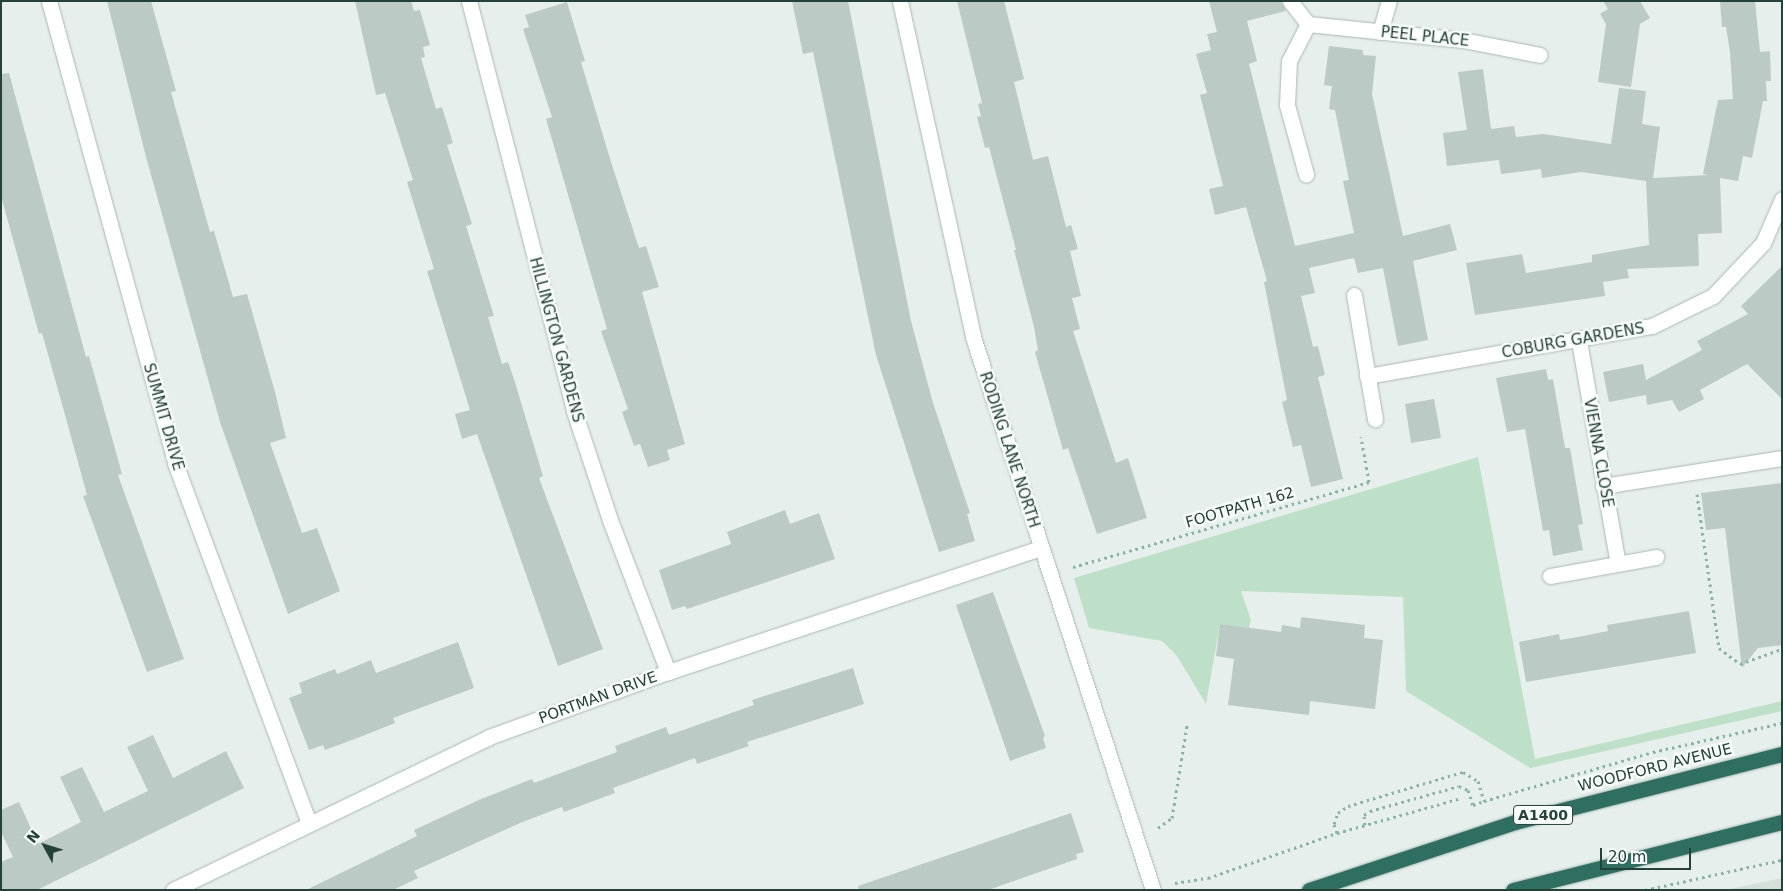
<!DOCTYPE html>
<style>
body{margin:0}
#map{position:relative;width:1783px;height:891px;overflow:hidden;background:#e6efeb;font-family:"DejaVu Sans",sans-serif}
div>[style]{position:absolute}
.built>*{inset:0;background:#d4dfda}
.green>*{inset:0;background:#bfe0c8}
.building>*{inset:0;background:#bbcac4}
.path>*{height:3px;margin-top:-1.5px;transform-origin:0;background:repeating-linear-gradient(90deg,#86b3a5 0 2.5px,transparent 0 6.5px)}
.roads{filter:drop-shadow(0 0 1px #a8b8b2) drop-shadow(0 0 1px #a8b8b2)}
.minor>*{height:15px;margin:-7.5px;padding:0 7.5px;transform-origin:7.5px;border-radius:7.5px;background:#fff}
.highway>*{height:15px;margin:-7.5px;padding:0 7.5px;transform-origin:7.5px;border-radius:7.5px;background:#2f6f62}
span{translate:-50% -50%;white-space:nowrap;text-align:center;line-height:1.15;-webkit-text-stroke:5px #f7fbf9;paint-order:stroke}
.shield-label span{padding:1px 4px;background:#f7fbf9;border:1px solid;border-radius:4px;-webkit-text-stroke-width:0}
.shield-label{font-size:14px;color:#24423a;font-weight:700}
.street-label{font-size:15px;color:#24423a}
.frame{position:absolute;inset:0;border:2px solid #24423a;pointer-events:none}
.north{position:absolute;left:20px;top:821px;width:50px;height:50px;-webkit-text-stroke:4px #f7fbf9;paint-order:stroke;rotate:309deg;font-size:14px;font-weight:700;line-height:20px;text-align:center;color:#24423a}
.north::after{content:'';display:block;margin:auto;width:18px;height:22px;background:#24423a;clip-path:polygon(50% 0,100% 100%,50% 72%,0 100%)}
.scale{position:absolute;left:1600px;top:848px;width:91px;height:22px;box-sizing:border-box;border:2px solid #24423a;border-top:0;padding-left:6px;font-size:15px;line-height:18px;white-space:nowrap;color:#24423a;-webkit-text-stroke:4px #f7fbf9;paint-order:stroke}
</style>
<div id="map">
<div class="built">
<div style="clip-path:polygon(1782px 878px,1782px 890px,1725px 890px)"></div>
</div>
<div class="green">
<div style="clip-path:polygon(1478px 457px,1535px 759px,1782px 701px,1782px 711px,1530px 768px,1406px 691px,1403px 597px,1241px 591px,1251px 620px,1249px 628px,1220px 624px,1206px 704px,1177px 656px,1162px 641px,1089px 628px,1074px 578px)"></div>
</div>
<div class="building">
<div style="clip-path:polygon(107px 1px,151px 1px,176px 91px,171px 92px,210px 232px,214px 231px,233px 297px,247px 294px,275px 392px,286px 438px,270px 443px,302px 533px,317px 528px,340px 591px,288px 614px,220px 422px,146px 157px)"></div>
<div style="clip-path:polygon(355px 1px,411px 1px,414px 11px,420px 10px,430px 45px,423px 47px,425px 57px,421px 58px,436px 109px,442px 107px,453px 143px,447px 145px,472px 224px,466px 226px,494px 316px,488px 317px,502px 364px,508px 362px,514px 379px,543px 476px,539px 478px,603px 649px,558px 666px,477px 434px,462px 439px,455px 414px,470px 410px,427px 271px,434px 269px,407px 182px,413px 180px,385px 93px,376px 95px)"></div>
<div style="clip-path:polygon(792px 1px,848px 1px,911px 321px,933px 403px,970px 513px,967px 514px,975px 541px,939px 552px,876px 355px,813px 52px,803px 54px)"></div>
<div style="clip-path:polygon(957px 1px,1004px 1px,1024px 79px,1014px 82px,1033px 160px,1048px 156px,1066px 227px,1071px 225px,1078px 249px,1070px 251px,1081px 296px,1072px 298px,1080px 329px,1073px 331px,1116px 463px,1128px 458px,1147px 518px,1097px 534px,1068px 448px,1063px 450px,1035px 352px,1038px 350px,1034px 327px,1014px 250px,1016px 250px,989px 147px,985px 148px,977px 117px,981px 116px,978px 104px,982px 103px)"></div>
<div style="clip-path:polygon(1209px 1px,1281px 1px,1286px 11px,1247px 21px,1257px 61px,1249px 64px,1295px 246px,1354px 233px,1343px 181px,1349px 180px,1335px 110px,1329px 109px,1332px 86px,1324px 85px,1329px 46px,1363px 50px,1363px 55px,1376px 56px,1372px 94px,1403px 236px,1450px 224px,1457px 250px,1413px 261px,1428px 340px,1398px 346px,1383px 268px,1358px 273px,1354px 258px,1309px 268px,1315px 293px,1301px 296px,1313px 347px,1318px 346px,1325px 375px,1318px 377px,1343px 479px,1311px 487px,1301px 445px,1293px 447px,1282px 402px,1287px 400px,1264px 282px,1267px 281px,1246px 207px,1215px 215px,1209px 189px,1223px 186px,1200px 95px,1207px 93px,1196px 54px,1211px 50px,1207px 34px,1217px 32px)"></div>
<div style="clip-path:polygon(1603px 1px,1640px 1px,1650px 18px,1640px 24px,1631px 87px,1598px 82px,1606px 24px,1600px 14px,1608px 9px)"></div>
<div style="clip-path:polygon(1720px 1px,1755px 1px,1760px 52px,1770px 51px,1771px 81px,1766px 81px,1767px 101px,1763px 101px,1752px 158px,1743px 156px,1738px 181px,1720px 178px,1722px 233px,1698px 234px,1699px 266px,1627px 269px,1629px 278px,1603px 282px,1605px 296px,1475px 315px,1466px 263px,1522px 254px,1526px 273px,1592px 262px,1592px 255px,1649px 245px,1646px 181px,1581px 172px,1542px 178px,1541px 169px,1501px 174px,1499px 160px,1447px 166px,1443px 133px,1467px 130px,1458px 72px,1483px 69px,1491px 129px,1514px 126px,1516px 137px,1543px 134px,1611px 144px,1619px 88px,1646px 91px,1642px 124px,1660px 127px,1653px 178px,1708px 175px,1703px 174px,1718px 100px,1733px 99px,1730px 52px,1726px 27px,1722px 27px)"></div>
<div style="clip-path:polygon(567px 2px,585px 61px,581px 62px,611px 162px,639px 248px,646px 246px,659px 287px,642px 292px,685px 444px,667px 450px,670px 460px,648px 467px,640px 444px,634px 446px,622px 412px,628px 409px,601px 331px,607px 329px,546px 119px,552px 117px,523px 29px,529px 27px,525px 15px)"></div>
<div style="clip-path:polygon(9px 73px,86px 357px,89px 356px,114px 445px,122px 474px,118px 475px,184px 659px,147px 672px,83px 496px,87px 495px,67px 422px,42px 333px,39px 334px,1px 196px,1px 74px)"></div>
<div style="clip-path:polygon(1782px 266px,1782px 399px,1747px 364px,1700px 390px,1704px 399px,1679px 412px,1672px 400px,1647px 405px,1646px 395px,1609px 402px,1603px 372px,1643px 364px,1646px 380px,1702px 350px,1697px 341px,1748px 314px,1741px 306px)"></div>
<div style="clip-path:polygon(1546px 369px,1548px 380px,1553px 379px,1565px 448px,1570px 448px,1583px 524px,1578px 525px,1583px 550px,1553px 556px,1549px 530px,1543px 531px,1525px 429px,1507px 432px,1496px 378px)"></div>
<div style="clip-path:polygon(1434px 399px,1441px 438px,1411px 443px,1405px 404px)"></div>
<div style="clip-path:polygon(1782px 483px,1782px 645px,1758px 648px,1742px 668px,1725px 528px,1706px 530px,1701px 493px)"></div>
<div style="clip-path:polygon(785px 510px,790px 524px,819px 513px,835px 559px,687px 609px,685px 606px,672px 610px,659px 570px,731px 544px,727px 532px)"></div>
<div style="clip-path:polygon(993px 592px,1045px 736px,1043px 738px,1046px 748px,1010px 761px,956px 605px)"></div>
<div style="clip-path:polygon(1689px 611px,1696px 653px,1526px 682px,1519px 642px,1559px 634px,1560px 640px,1583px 636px,1608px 631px,1607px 625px)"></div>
<div style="clip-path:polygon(1301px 617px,1365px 625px,1364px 638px,1383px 640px,1375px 709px,1310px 701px,1309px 715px,1228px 705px,1234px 659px,1216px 656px,1220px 624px,1281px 632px,1282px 625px,1300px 628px)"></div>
<div style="clip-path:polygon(458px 642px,474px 688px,393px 718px,395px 723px,360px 737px,325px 750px,323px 745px,309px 750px,289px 698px,302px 693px,299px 683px,335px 669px,337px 674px,371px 660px,376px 673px)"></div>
<div style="clip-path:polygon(853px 668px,864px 704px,747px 742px,749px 746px,697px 764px,695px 758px,613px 788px,615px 793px,564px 812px,562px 807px,520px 823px,414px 871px,418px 878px,393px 890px,306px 890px,417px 836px,414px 830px,481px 799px,532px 779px,534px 783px,617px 752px,615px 746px,666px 727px,669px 735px,754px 705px,752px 700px)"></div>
<div style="clip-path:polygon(153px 735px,173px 778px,226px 751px,244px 788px,37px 890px,1px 890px,1px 862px,13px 857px,1px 832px,1px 810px,19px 802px,38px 844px,81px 822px,60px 777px,82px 767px,104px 812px,148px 791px,127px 747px)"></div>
<div style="clip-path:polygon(1071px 813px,1084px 852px,1076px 854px,1077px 859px,988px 890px,859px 890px,858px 886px)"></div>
</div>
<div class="path">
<div style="left:1697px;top:494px;width:156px;rotate:81.9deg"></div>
<div style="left:1719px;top:648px;width:26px;rotate:37deg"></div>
<div style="left:1740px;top:664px;width:45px;rotate:-19.7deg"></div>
<div style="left:1073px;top:567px;width:308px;rotate:-16deg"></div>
<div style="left:1369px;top:482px;width:46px;rotate:-100.1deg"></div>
<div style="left:1365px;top:825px;width:10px;rotate:-96deg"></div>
<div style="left:1364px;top:815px;width:7px;rotate:-34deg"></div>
<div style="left:1370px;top:811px;width:92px;rotate:-15.7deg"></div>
<div style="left:1459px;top:786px;width:10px;rotate:24deg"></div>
<div style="left:1468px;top:790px;width:16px;rotate:72deg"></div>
<div style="left:1473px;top:805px;width:12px;rotate:-20deg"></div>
<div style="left:1158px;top:828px;width:17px;rotate:-36deg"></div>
<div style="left:1172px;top:818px;width:94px;rotate:-80.8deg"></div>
<div style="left:1337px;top:833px;width:126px;rotate:-15.7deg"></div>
<div style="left:1175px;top:883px;width:33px;rotate:-9deg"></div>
<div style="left:1208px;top:878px;width:137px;rotate:-19.2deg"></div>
<div style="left:1337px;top:833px;width:9px;rotate:-108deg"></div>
<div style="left:1334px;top:824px;width:12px;rotate:-70deg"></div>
<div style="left:1338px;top:813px;width:12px;rotate:-35deg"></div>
<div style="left:1348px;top:806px;width:120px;rotate:-16.5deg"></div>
<div style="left:1463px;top:772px;width:17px;rotate:31deg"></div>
<div style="left:1478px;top:781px;width:21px;rotate:73deg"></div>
<div style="left:1484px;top:801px;width:176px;rotate:-16.2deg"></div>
<div style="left:1653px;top:752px;width:132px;rotate:-12.7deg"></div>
<div style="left:1645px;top:890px;width:140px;rotate:-12.4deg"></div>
</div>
<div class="roads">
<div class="minor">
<div style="left:49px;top:1px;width:479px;rotate:74.7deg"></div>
<div style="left:175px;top:463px;width:384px;rotate:69.6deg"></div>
<div style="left:469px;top:1px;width:423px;rotate:75.6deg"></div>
<div style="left:574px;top:411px;width:115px;rotate:71.7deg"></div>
<div style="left:610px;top:520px;width:163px;rotate:69.1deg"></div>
<div style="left:900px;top:1px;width:344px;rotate:77.7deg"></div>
<div style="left:973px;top:337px;width:582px;rotate:71.97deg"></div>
<div style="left:1290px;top:1px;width:29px;rotate:52deg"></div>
<div style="left:1308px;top:24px;width:42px;rotate:117.2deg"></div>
<div style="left:1289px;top:61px;width:44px;rotate:92.6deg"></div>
<div style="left:1287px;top:105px;width:72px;rotate:74.6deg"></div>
<div style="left:1308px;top:24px;width:156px;rotate:5.9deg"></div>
<div style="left:1463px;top:40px;width:78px;rotate:11deg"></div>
<div style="left:1380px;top:32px;width:32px;rotate:-74deg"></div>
<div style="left:1354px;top:295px;width:126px;rotate:80.4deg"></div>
<div style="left:1579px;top:341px;width:226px;rotate:80.1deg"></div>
<div style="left:1367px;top:376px;width:289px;rotate:-10deg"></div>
<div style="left:1652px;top:326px;width:68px;rotate:-26.2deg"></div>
<div style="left:1713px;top:296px;width:73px;rotate:-46.7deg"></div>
<div style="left:1763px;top:243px;width:48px;rotate:-66.6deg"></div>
<div style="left:1603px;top:486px;width:181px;rotate:-8.9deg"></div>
<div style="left:1550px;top:576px;width:108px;rotate:-10.2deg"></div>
<div style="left:173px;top:890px;width:351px;rotate:-25.8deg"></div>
<div style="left:489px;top:737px;width:190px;rotate:-20deg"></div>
<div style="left:668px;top:672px;width:392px;rotate:-18.4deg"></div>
</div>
<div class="highway">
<div style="left:1309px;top:890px;width:217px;rotate:-18.3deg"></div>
<div style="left:1515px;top:822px;width:276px;rotate:-14.3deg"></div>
<div style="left:1513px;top:890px;width:277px;rotate:-14.2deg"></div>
</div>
</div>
<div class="shield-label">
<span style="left:1543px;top:815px">A1400</span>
</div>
<div class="street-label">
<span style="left:1425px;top:37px;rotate:6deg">PEEL PLACE</span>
<span style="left:556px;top:340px;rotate:75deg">HILLINGTON GARDENS</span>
<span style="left:1573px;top:341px;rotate:-10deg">COBURG GARDENS</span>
<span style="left:163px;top:417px;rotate:74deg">SUMMIT DRIVE</span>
<span style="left:1009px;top:450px;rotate:72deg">RODING LANE NORTH</span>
<span style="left:1598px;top:453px;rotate:80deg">VIENNA CLOSE</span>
<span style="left:1240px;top:508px;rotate:-16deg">FOOTPATH 162</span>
<span style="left:598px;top:698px;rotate:-20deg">PORTMAN DRIVE</span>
<span style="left:1655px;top:768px;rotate:-14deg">WOODFORD AVENUE</span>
</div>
<div class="frame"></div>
<div class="north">N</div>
<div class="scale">20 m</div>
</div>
